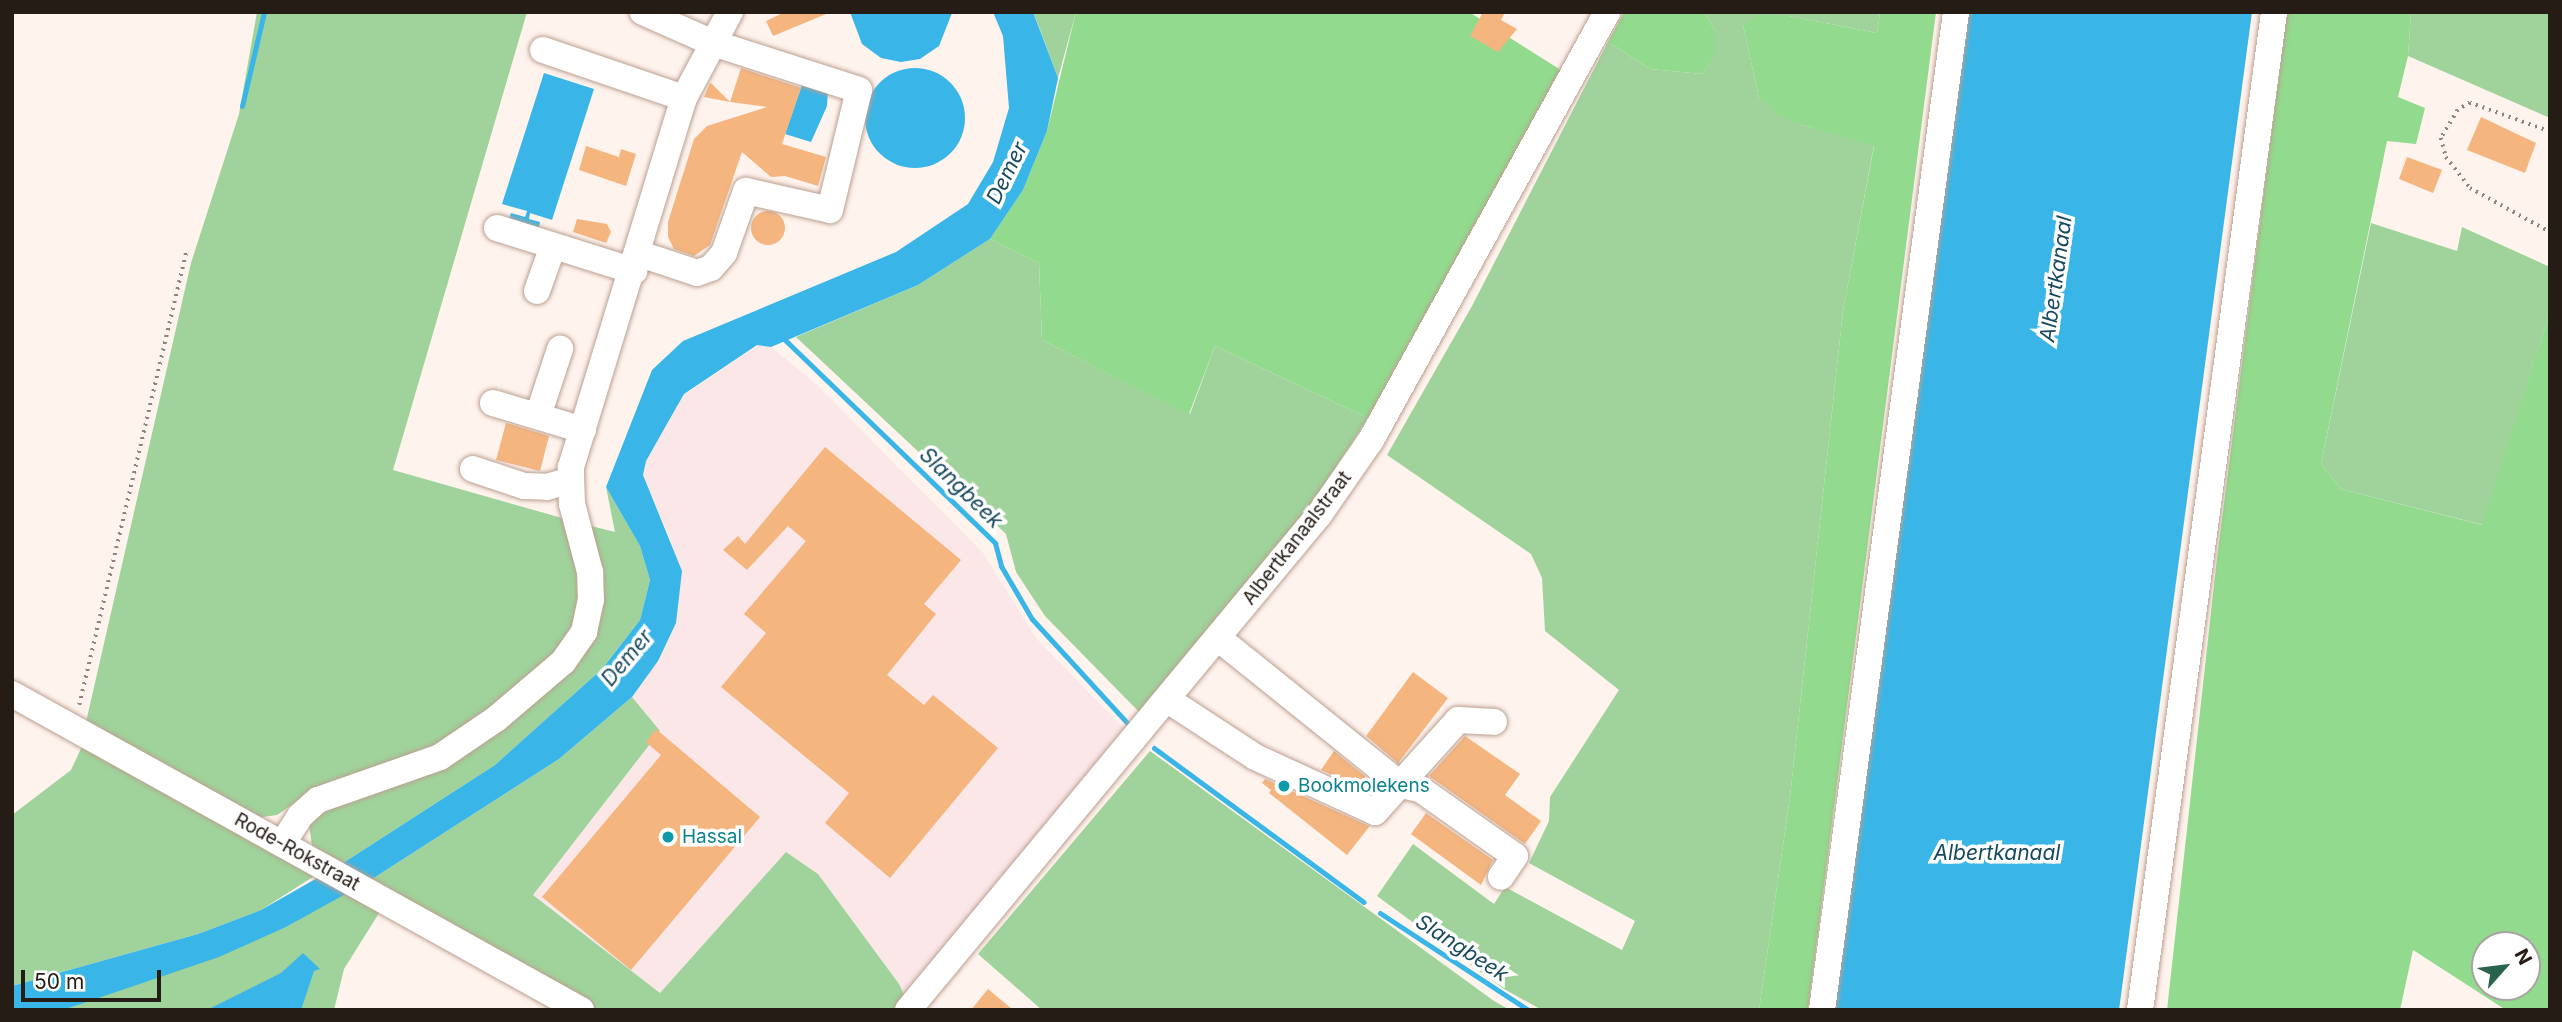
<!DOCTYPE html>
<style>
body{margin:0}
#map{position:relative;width:2562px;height:1022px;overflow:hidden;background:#fff3ed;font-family:Inter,sans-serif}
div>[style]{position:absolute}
.industrial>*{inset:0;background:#fbe6e8}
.green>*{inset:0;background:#9fd39b}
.forest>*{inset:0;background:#92da8d}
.water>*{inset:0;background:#39b6e7}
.round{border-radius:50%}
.stream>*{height:5px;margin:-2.5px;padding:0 2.5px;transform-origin:2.5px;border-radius:2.5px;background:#39b6e7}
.building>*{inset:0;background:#f5b57f}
.path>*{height:3.5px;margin-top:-1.75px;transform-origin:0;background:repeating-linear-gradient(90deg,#8e837d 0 2px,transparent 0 7px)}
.roads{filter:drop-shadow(0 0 2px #bba091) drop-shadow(0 0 2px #bba091)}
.minor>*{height:26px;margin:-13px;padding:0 13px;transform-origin:13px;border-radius:13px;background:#fff}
.dots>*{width:19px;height:19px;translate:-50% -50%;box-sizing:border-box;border:4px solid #fff;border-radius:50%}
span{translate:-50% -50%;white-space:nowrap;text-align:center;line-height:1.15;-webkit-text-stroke:7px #fff;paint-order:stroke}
.street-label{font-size:19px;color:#261c16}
.culture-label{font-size:19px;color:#0d838f}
.left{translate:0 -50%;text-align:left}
.water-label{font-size:21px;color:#184a5f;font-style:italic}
.frame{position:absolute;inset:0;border:14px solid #261c16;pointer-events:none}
.north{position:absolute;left:2471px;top:931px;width:70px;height:70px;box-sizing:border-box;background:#fff;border:2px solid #a8a4a2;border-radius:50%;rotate:62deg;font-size:19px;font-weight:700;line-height:28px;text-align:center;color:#261c16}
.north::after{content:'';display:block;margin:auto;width:24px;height:32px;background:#2a644d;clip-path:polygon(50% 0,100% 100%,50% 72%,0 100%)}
.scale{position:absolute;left:21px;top:970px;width:140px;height:32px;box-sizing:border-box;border:4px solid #261c16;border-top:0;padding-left:9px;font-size:21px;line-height:24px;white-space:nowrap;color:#261c16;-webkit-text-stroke:5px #fff;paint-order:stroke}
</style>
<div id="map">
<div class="industrial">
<div style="clip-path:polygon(758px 345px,771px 347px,816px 384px,983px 553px,1036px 638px,1128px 733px,905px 997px,818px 874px,786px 852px,660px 993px,532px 894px,660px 731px,632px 697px,658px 661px,671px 541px,643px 475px,646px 461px,684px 395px)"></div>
</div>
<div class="green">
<div style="clip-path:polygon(257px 12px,527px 12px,393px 470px,569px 520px,580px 554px,580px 609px,561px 652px,459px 735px,416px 757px,299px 800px,277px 815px,256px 818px,86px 722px,191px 263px,239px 114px)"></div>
<div style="clip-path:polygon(1033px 12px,1076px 12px,1058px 78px,1036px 19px)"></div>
<div style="clip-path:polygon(1705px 12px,1880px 12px,1877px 33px,1789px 16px,1743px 25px,1759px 98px,1802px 125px,1874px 145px,1843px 311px,1790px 797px,1759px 1010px,1542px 1010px,1504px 989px,1377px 896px,1413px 844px,1494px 904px,1505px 887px,1622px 950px,1635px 921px,1529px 863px,1549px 821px,1550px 797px,1619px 690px,1545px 631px,1542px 578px,1531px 554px,1387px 455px,1472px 306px,1608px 42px,1650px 69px,1702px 74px,1715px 54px,1715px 31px)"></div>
<div style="clip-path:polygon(2411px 12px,2550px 12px,2550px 118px,2408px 56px)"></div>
<div style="clip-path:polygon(2371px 223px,2457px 251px,2462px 227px,2550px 267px,2550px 312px,2483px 525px,2341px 489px,2321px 464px)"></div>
<div style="clip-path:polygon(990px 239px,1039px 263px,1042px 340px,1190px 414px,1215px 346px,1368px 418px,1286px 545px,1143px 716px,1045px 616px,1016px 572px,1006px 534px,796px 337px,918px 285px)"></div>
<div style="clip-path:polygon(606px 487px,640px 546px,650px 580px,640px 620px,603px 668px,495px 765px,340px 865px,312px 846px,309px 824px,319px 812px,476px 744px,600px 602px,604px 573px,591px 526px,615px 532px)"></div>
<div style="clip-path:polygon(632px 697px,660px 731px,533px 895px,660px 993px,786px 852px,818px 874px,899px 984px,905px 997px,895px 1010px,591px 1010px,369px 881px,559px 759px)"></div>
<div style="clip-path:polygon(84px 742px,319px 873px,261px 910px,198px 934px,12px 986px,12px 815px,71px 770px)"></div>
<div style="clip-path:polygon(1150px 751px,1494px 1001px,1510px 1010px,1042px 1010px,978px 954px)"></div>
<div style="clip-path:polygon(348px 891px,381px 910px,344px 969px,334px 1010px,63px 1010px,286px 927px)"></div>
</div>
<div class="forest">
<div style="clip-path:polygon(1076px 12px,1469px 12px,1564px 72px,1368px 418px,1215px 346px,1189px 414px,1042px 340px,1039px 263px,990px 239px,1023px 190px,1047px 131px)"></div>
<div style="clip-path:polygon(1624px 12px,1705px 12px,1715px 31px,1715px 55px,1702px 74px,1650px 69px,1608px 42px)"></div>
<div style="clip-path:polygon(1880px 12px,1936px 12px,1808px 1010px,1759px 1010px,1790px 797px,1843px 311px,1874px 146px,1802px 125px,1779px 115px,1759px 98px,1743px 25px,1758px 15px,1789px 16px,1877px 33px)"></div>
<div style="clip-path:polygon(evenodd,2287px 12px,2411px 12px,2408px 56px,2398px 97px,2425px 108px,2416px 144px,2387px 141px,2321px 464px,2341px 489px,2482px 525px,2550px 312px,2550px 1010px,2506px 1010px,2413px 950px,2400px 1010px,2167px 1010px,2217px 558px,2287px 12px,2485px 945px,2527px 945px,2527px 987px,2485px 987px,2485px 945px)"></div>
</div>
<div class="water">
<div style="clip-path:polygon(850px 12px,952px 12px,952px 13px,939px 46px,920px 59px,901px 62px,881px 58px,862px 44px)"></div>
<div style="clip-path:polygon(993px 12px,1033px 12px,1058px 78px,1047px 131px,1023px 190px,990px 239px,918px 285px,771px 347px,757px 345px,684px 394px,646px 461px,643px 475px,682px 571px,676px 623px,658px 661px,632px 697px,559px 759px,369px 881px,286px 927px,219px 957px,63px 1010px,12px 1010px,12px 986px,198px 934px,261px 910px,340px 865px,495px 765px,603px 668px,640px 620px,650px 580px,640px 546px,606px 487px,652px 370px,683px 341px,896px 252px,968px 204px,993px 162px,1009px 108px,1003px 36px)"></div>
<div style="clip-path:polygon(1969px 12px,2252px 12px,2119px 1010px,1834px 1010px)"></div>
<div class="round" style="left:865px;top:68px;width:100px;height:100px"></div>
<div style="clip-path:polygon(544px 73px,594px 89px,552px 220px,530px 213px,529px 219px,540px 222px,539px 227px,509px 219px,511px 213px,525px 217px,527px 211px,502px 204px)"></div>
<div style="clip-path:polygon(803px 82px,828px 91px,827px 106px,811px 142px,785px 134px)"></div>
<div style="clip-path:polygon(303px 953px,320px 969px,314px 971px,301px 1010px,207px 1010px,281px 973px)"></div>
</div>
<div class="stream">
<div style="left:242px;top:106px;width:97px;rotate:-76.8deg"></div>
<div style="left:783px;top:338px;width:295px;rotate:44deg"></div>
<div style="left:995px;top:543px;width:24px;rotate:75deg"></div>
<div style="left:1001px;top:566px;width:61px;rotate:59.7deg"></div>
<div style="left:1032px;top:619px;width:145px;rotate:47.5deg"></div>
<div style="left:1154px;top:748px;width:260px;rotate:36.3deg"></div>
<div style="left:1380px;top:913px;width:177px;rotate:33.2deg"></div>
</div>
<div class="building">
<div style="clip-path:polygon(785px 12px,831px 12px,773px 36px,766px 21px)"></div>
<div style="clip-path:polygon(1483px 12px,1505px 12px,1501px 20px,1517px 29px,1498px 52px,1470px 36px)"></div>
<div style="clip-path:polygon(741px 68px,801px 88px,782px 144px,826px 157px,818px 186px,785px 176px,771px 177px,742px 152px,710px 245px,694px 256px,674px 249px,668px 237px,668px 222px,694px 139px,707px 126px,767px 107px,730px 102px)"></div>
<div style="clip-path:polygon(710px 83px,712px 84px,730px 102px,704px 97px)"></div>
<div style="clip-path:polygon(2481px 117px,2536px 143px,2525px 173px,2467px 150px)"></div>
<div style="clip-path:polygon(586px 146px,619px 157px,621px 149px,636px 154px,626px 186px,579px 170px)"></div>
<div style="clip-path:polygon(2407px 157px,2442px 170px,2433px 193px,2399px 179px)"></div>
<div class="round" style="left:751px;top:211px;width:34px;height:34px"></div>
<div style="clip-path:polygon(577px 219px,607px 224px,611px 232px,606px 243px,573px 232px)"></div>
<div style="clip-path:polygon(506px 423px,549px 436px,540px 471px,496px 460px)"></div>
<div style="clip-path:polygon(825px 447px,961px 560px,924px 604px,936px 614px,887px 675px,924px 705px,933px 695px,998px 748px,890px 878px,825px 823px,849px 793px,721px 687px,766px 633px,744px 614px,806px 541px,788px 526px,747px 570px,723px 550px,738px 536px,745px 544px)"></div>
<div style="clip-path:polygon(1413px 672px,1448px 698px,1398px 763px,1366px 736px)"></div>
<div style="clip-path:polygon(656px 729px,760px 817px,631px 970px,542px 897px,661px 755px,646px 742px)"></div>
<div style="clip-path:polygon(1465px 736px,1520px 774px,1505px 795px,1541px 821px,1525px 844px,1429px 776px)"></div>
<div style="clip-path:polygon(1334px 751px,1372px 782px,1366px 790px,1321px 770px)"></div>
<div style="clip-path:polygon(1265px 779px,1369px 826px,1369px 827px,1347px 855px,1269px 793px,1271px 790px,1262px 783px)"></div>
<div style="clip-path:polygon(1426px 813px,1493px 860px,1481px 885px,1411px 834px)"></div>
<div style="clip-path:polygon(988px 989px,1013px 1010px,971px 1010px)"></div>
</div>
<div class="path">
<div style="left:2550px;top:132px;width:85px;rotate:-160.1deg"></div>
<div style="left:2470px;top:103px;width:14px;rotate:150deg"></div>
<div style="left:2458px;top:110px;width:33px;rotate:121deg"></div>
<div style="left:2441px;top:138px;width:20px;rotate:75deg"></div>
<div style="left:2446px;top:157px;width:39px;rotate:52deg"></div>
<div style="left:2470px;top:188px;width:91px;rotate:28.8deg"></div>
<div style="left:79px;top:705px;width:465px;rotate:-76.7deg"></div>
</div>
<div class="roads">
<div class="minor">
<div style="left:543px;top:50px;width:149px;rotate:18.8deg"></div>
<div style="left:497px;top:228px;width:144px;rotate:17.4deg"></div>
<div style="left:640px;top:254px;width:60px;rotate:18.4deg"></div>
<div style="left:697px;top:273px;width:15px;rotate:-20deg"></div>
<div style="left:711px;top:268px;width:20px;rotate:-49deg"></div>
<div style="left:724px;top:253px;width:66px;rotate:-70.5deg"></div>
<div style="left:746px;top:191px;width:86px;rotate:12.7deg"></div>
<div style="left:830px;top:210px;width:123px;rotate:-76.4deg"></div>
<div style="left:859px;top:90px;width:153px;rotate:-162.2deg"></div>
<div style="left:713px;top:43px;width:77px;rotate:-156.1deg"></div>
<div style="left:537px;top:291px;width:48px;rotate:-70.4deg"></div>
<div style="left:493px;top:403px;width:94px;rotate:16.7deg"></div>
<div style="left:538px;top:416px;width:71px;rotate:-71.8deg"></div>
<div style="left:473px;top:469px;width:54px;rotate:18.4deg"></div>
<div style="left:524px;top:486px;width:23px;rotate:2deg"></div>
<div style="left:547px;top:487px;width:25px;rotate:-16deg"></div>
<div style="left:1218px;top:638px;width:235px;rotate:38.8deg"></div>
<div style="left:1401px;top:785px;width:19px;rotate:12deg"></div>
<div style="left:1420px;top:789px;width:116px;rotate:35.2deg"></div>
<div style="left:1515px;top:856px;width:25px;rotate:124deg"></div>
<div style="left:12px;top:694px;width:651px;rotate:29.05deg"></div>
<div style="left:1168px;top:700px;width:104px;rotate:33.2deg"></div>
<div style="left:1255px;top:757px;width:132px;rotate:24.6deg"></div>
<div style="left:1375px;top:812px;width:124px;rotate:-47.9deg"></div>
<div style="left:1458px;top:720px;width:36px;rotate:3deg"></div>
<div style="left:282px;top:844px;width:33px;rotate:-57deg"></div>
<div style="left:300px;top:816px;width:24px;rotate:-42deg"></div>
<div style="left:318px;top:800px;width:129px;rotate:-19.4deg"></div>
<div style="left:440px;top:757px;width:68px;rotate:-34.2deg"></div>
<div style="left:496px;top:719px;width:88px;rotate:-40.4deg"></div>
<div style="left:563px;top:662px;width:37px;rotate:-55deg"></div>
<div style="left:584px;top:632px;width:33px;rotate:-78deg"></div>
<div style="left:591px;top:600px;width:28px;rotate:-92deg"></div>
<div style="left:590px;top:572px;width:70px;rotate:-104.8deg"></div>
<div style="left:572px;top:504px;width:37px;rotate:-92deg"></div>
<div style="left:571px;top:467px;width:386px;rotate:-73deg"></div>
<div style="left:684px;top:98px;width:98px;rotate:-61.9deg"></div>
<div style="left:908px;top:1010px;width:643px;rotate:-50.3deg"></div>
<div style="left:1319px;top:515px;width:91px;rotate:-55.3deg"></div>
<div style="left:1371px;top:440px;width:489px;rotate:-61.1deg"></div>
<div style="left:1822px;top:1010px;width:1007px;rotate:-82.35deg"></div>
<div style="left:2140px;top:1010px;width:1007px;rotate:-82.35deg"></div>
</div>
</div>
<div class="dots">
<div style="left:1284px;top:786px;background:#0f9aa8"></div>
<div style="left:668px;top:837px;background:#0f9aa8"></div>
</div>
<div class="street-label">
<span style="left:1297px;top:538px;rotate:-52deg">Albertkanaalstraat</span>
<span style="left:297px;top:852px;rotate:29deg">Rode-Rokstraat</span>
</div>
<div class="culture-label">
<span class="left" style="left:1298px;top:786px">Bookmolekens</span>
<span class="left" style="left:682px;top:837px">Hassal</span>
</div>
<div class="water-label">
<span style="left:1007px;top:173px;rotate:-64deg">Demer</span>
<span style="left:2056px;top:279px;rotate:-82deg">Albertkanaal</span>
<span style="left:961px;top:488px;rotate:44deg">Slangbeek</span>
<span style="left:627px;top:658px;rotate:-50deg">Demer</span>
<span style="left:1997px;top:853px">Albertkanaal</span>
<span style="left:1462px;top:948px;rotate:33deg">Slangbeek</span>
</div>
<div class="frame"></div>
<div class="north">N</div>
<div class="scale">50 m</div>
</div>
